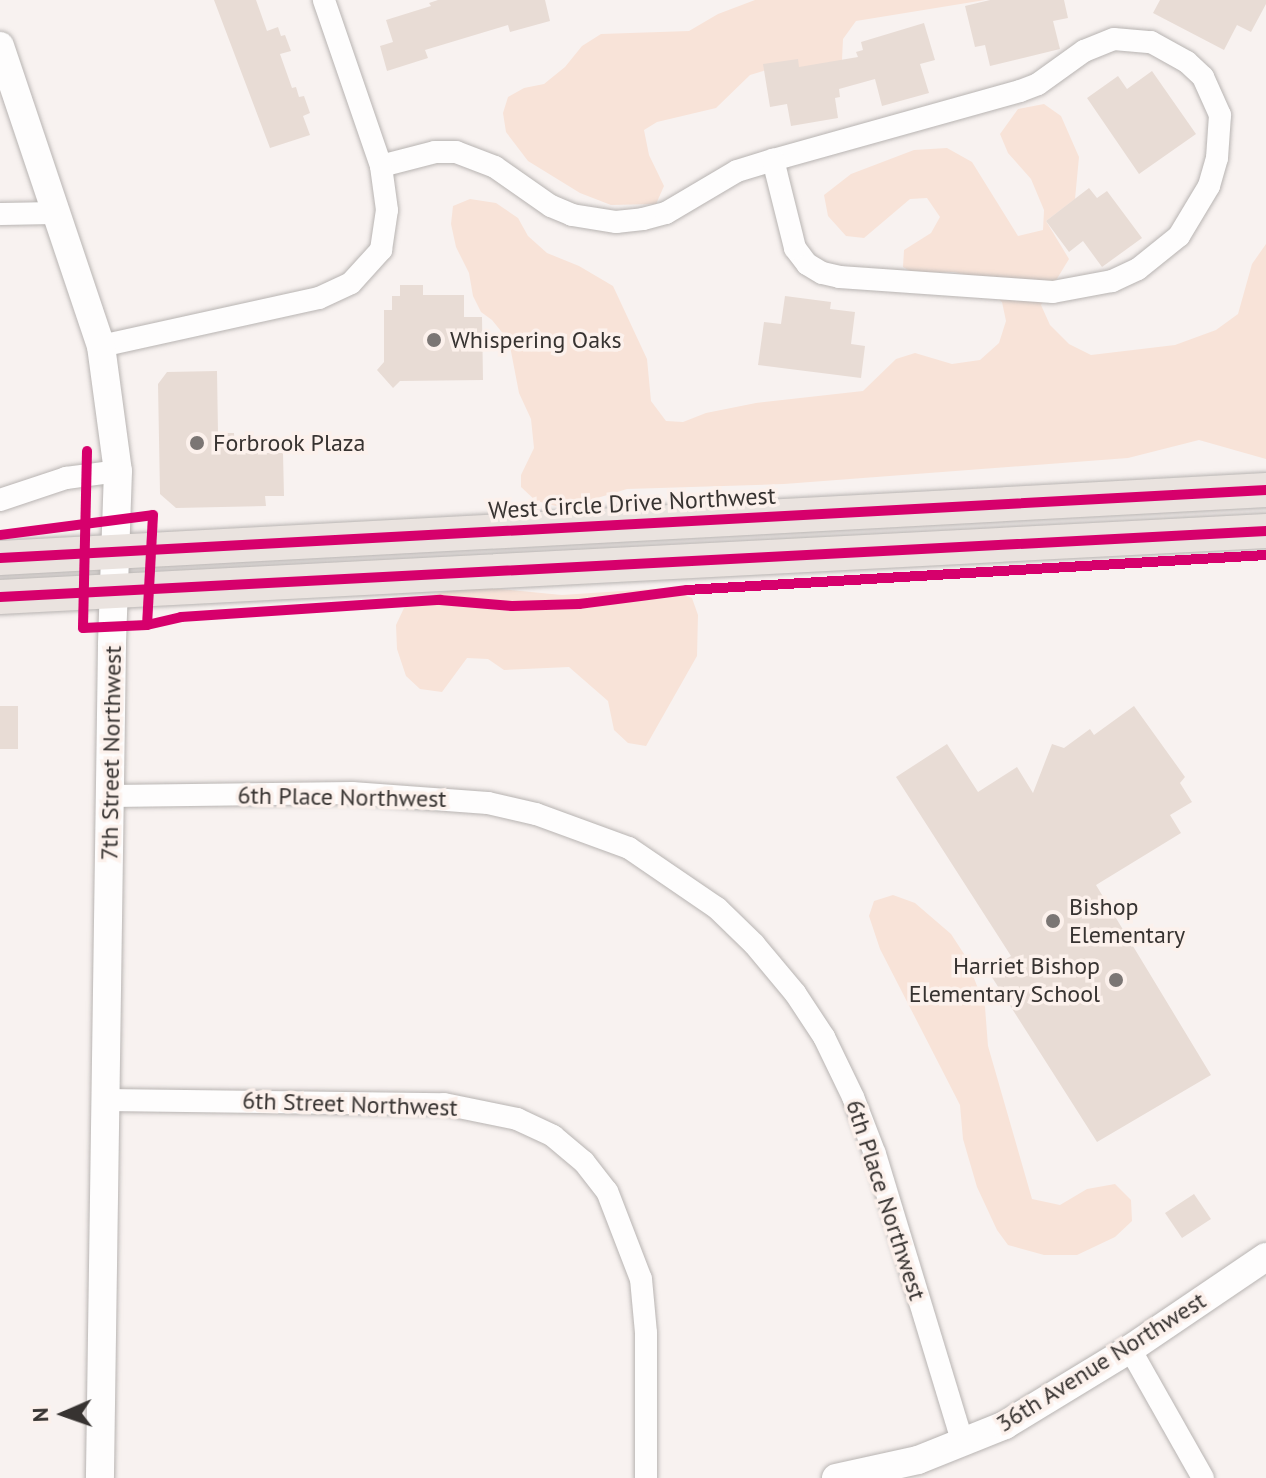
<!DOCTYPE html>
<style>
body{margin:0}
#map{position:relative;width:1266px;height:1478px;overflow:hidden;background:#f8f2f0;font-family:"PT Sans",sans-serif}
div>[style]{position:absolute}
.green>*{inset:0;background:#f8e3d8}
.building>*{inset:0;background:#e8dcd5}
.roads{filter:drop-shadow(0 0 2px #b8b4b2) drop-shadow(0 0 2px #b8b4b2)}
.minor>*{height:22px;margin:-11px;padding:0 11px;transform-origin:11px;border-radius:11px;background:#fefdfd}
.tertiary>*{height:28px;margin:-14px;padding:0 14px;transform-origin:14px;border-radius:14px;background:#fefdfd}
.primary>*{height:34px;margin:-17px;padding:0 17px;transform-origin:17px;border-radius:17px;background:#eae3df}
.cycleway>*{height:10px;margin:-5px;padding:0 5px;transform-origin:5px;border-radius:5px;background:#d6006c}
.dots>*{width:22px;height:22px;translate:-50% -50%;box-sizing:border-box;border:4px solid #fcf1ec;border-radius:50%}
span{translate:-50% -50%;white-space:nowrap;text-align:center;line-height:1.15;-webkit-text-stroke:7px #fcf1ec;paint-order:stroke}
.poi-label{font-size:24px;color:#373331}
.left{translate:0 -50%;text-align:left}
.right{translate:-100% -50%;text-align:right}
.street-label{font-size:24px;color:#373331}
.north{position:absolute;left:24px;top:1374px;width:80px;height:80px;-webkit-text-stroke:6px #fcf1ec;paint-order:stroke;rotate:268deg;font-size:22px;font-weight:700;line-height:32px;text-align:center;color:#373331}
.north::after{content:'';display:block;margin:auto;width:28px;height:36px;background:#373331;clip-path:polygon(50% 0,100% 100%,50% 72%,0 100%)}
</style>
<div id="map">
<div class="green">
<div style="clip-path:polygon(755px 0,985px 0,856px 21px,843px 39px,842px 60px,826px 76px,773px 68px,750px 75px,716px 108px,657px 122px,644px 130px,649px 155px,664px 186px,656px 204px,611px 205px,580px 193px,528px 161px,506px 132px,503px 113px,508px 97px,524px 88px,544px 84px,565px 67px,582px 46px,601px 34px,689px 31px,718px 14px)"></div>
<div style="clip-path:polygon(1044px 104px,1061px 116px,1079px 157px,1075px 199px,1046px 221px,1069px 259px,1041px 305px,1050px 325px,1069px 344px,1091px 355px,1175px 345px,1216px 330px,1238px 314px,1252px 264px,1266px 244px,1266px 459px,1199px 440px,1128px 458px,784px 484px,627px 489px,564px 508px,536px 501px,521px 487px,521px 475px,534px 448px,531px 419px,519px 393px,509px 341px,492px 320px,481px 312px,473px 296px,469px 273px,456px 247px,451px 224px,453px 206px,470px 199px,496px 203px,518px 218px,528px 236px,547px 253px,579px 266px,613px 286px,647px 359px,651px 401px,666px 421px,683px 422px,706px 413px,756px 403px,863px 391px,896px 359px,915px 353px,952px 364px,980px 360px,999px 343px,1006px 321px,1002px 302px,974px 277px,954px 272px,914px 273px,903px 267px,904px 250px,931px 233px,940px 217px,927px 198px,910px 199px,864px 238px,846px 236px,828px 216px,824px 195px,851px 174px,914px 150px,947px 148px,972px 162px,1018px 236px,1043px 230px,1044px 210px,1031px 179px,1008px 153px,1000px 134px,1018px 109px)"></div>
<div style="clip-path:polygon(470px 586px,562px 595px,667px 588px,692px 598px,698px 615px,697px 656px,646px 746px,628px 743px,614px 730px,608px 701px,569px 667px,504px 670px,488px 659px,467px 658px,442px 692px,420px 689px,406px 676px,397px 649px,396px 625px,404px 608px,435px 594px)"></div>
<div style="clip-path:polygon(893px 895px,915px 903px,951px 934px,966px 957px,985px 1007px,988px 1046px,1032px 1199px,1060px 1205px,1087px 1189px,1115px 1184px,1131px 1200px,1132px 1221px,1115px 1237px,1077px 1255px,1044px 1255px,1008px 1245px,997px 1230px,977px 1187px,963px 1139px,960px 1105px,880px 949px,869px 916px,874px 901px)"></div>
</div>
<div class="building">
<div style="clip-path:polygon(214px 0,256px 0,267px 31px,278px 27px,281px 36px,285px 35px,291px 51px,280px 54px,292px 88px,296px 87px,299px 97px,304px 96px,310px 113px,303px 116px,310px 135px,270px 148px)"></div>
<div style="clip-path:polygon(438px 0,545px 0,550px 21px,510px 32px,508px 25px,425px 50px,428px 58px,387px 71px,380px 46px,393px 42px,386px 20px,431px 6px,429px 3px)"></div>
<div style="clip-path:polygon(990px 0,1064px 0,1068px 18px,1053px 21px,1060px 49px,990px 66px,985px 45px,975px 47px,965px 6px)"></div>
<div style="clip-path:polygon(1160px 0,1266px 0,1266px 4px,1251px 32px,1237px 25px,1224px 50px,1153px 13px)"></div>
<div style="clip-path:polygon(924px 23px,935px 60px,920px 64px,929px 93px,882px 106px,875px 79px,839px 89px,840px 97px,835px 98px,838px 118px,791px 126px,787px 104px,770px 107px,763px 64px,798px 59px,799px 67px,858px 57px,856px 52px,863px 50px,861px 42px)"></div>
<div style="clip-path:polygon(1152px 71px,1196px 134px,1139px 174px,1087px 98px,1118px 76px,1127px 89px)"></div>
<div style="clip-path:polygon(1089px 188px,1097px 198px,1107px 191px,1142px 238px,1102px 267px,1083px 241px,1069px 252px,1046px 221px)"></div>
<div style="clip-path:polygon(400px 285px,423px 285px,423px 295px,464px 295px,464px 317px,482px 317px,483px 380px,400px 381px,393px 388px,377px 370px,384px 362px,384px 310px,392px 310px,392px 296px,400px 296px)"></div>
<div style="clip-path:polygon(785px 296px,831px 302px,830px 309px,855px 312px,851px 344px,865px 346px,861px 378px,758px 365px,764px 322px,781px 324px)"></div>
<div style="clip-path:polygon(217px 371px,218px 433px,234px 433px,235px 453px,283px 453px,284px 496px,265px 496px,266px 506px,176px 508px,160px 494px,158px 384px,167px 372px)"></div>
<div style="clip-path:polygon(0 706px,18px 706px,18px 749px,0 749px)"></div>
<div style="clip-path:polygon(1134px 706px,1185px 777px,1180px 783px,1192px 802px,1170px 815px,1181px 833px,1096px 885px,1211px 1075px,1097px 1142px,988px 971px,1011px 956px,896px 777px,947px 744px,978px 792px,1017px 767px,1033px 793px,1052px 744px,1064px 748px,1090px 729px,1094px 735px)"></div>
<div style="clip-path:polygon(1194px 1194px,1211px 1219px,1182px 1238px,1165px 1213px)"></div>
</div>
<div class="roads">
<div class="minor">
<div style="left:381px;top:166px;width:56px;rotate:-14.5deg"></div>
<div style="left:435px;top:152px;width:21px"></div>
<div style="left:456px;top:152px;width:42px;rotate:21deg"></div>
<div style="left:495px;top:167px;width:68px;rotate:34.9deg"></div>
<div style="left:551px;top:206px;width:23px;rotate:23deg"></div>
<div style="left:572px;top:215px;width:45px;rotate:9deg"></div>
<div style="left:616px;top:222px;width:27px;rotate:-6deg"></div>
<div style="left:643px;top:219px;width:24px;rotate:-15deg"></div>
<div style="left:666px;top:213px;width:82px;rotate:-30.6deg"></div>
<div style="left:737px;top:171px;width:38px;rotate:-17deg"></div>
<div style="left:773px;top:160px;width:256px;rotate:-15.6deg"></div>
<div style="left:1020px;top:91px;width:19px;rotate:-21deg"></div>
<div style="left:1038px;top:84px;width:57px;rotate:-35.7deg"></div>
<div style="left:1084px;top:51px;width:32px;rotate:-22deg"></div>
<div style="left:1114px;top:39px;width:37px;rotate:5deg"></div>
<div style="left:1151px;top:42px;width:41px;rotate:29.1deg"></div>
<div style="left:1187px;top:62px;width:22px;rotate:43deg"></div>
<div style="left:1203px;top:77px;width:42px;rotate:65.9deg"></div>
<div style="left:1220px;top:115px;width:43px;rotate:94deg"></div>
<div style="left:1217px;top:158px;width:29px;rotate:106deg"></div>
<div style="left:1209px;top:186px;width:58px;rotate:121deg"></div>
<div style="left:1179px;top:236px;width:53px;rotate:141.2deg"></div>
<div style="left:1138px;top:269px;width:29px;rotate:155deg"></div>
<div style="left:1112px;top:281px;width:60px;rotate:169.4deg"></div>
<div style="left:1053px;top:292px;width:214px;rotate:-176deg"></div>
<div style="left:840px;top:277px;width:18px;rotate:-167deg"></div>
<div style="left:822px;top:273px;width:17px;rotate:-149deg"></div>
<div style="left:807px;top:264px;width:20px;rotate:-127deg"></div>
<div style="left:795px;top:248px;width:91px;rotate:-104deg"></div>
<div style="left:0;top:214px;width:56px;rotate:-1deg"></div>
<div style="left:101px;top:346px;width:223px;rotate:-12.4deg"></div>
<div style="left:319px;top:298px;width:35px;rotate:-25deg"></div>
<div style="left:351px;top:283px;width:45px;rotate:-47.7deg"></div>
<div style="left:381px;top:250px;width:40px;rotate:-81.5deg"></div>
<div style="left:387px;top:210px;width:44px;rotate:-97.8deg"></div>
<div style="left:381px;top:166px;width:176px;rotate:-109deg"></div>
<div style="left:0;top:500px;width:70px;rotate:-18.4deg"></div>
<div style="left:66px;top:478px;width:52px;rotate:-7.7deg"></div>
<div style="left:111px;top:796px;width:241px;rotate:-0.7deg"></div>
<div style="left:352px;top:793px;width:136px;rotate:4.2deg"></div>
<div style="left:488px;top:803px;width:49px;rotate:12.9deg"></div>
<div style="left:536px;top:814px;width:99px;rotate:20.1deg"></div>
<div style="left:629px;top:848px;width:107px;rotate:34.3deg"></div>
<div style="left:717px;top:908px;width:52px;rotate:44.2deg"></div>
<div style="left:754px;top:944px;width:64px;rotate:50.1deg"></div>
<div style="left:795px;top:993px;width:53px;rotate:56.6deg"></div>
<div style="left:824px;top:1037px;width:67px;rotate:64.2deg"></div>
<div style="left:853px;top:1097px;width:61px;rotate:68.9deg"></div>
<div style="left:875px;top:1154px;width:302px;rotate:73.1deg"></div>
<div style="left:106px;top:1100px;width:338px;rotate:0.7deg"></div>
<div style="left:444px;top:1104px;width:75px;rotate:11.6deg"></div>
<div style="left:517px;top:1119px;width:40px;rotate:25deg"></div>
<div style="left:553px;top:1136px;width:40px;rotate:40deg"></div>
<div style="left:584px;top:1162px;width:37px;rotate:52deg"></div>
<div style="left:607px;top:1191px;width:94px;rotate:68.9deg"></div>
<div style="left:641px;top:1279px;width:54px;rotate:84.7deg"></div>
<div style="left:646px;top:1333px;width:145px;rotate:90deg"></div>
<div style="left:1130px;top:1349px;width:148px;rotate:60.5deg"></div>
</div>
<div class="tertiary">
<div style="left:0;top:46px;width:317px;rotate:71.4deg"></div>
<div style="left:101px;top:346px;width:126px;rotate:82.3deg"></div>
<div style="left:118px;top:471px;width:174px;rotate:92deg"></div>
<div style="left:112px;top:645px;width:833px;rotate:90.83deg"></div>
<div style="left:836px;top:1478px;width:84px;rotate:-12.4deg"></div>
<div style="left:918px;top:1460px;width:94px;rotate:-21.9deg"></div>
<div style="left:1005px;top:1425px;width:146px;rotate:-31.3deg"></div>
<div style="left:1130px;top:1349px;width:164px;rotate:-34.1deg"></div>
</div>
<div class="primary">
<div style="left:0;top:558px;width:1268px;rotate:-3.07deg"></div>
<div style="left:0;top:597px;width:1268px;rotate:-2.98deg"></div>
</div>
</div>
<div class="cycleway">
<div style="left:87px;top:451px;width:177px;rotate:91.3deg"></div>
<div style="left:83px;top:628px;width:64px;rotate:-2.7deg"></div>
<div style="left:147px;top:625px;width:35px;rotate:-13deg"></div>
<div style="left:181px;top:617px;width:260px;rotate:-3.8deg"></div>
<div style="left:440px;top:600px;width:72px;rotate:4.8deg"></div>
<div style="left:512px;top:606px;width:67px;rotate:-1.7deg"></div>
<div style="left:579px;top:604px;width:109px;rotate:-7.4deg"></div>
<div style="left:687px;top:590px;width:580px;rotate:-3.46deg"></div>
<div style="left:0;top:535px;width:154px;rotate:-7.4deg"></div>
<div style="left:153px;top:515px;width:110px;rotate:93.1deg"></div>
<div style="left:0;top:558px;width:1268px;rotate:-3.07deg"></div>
<div style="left:0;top:597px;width:1268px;rotate:-2.98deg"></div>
</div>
<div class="dots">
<div style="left:434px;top:340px;background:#7b7674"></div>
<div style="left:197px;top:443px;background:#7b7674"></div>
<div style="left:1053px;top:921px;background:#7b7674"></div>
<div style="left:1116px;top:980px;background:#7b7674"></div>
</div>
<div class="poi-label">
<span class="left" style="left:450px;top:340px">Whispering Oaks</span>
<span class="left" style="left:213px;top:443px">Forbrook Plaza</span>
<span class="left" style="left:1069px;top:921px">Bishop<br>Elementary</span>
<span class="right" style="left:1100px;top:980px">Harriet Bishop<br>Elementary School</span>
</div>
<div class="street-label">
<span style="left:632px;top:503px;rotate:-3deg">West Circle Drive Northwest</span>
<span style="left:111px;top:753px;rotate:-89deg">7th Street Northwest</span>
<span style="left:342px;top:797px;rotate:1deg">6th Place Northwest</span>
<span style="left:350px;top:1104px;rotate:2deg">6th Street Northwest</span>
<span style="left:886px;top:1200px;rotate:72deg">6th Place Northwest</span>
<span style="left:1101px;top:1362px;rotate:-32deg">36th Avenue Northwest</span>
</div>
<div class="north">N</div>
</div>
